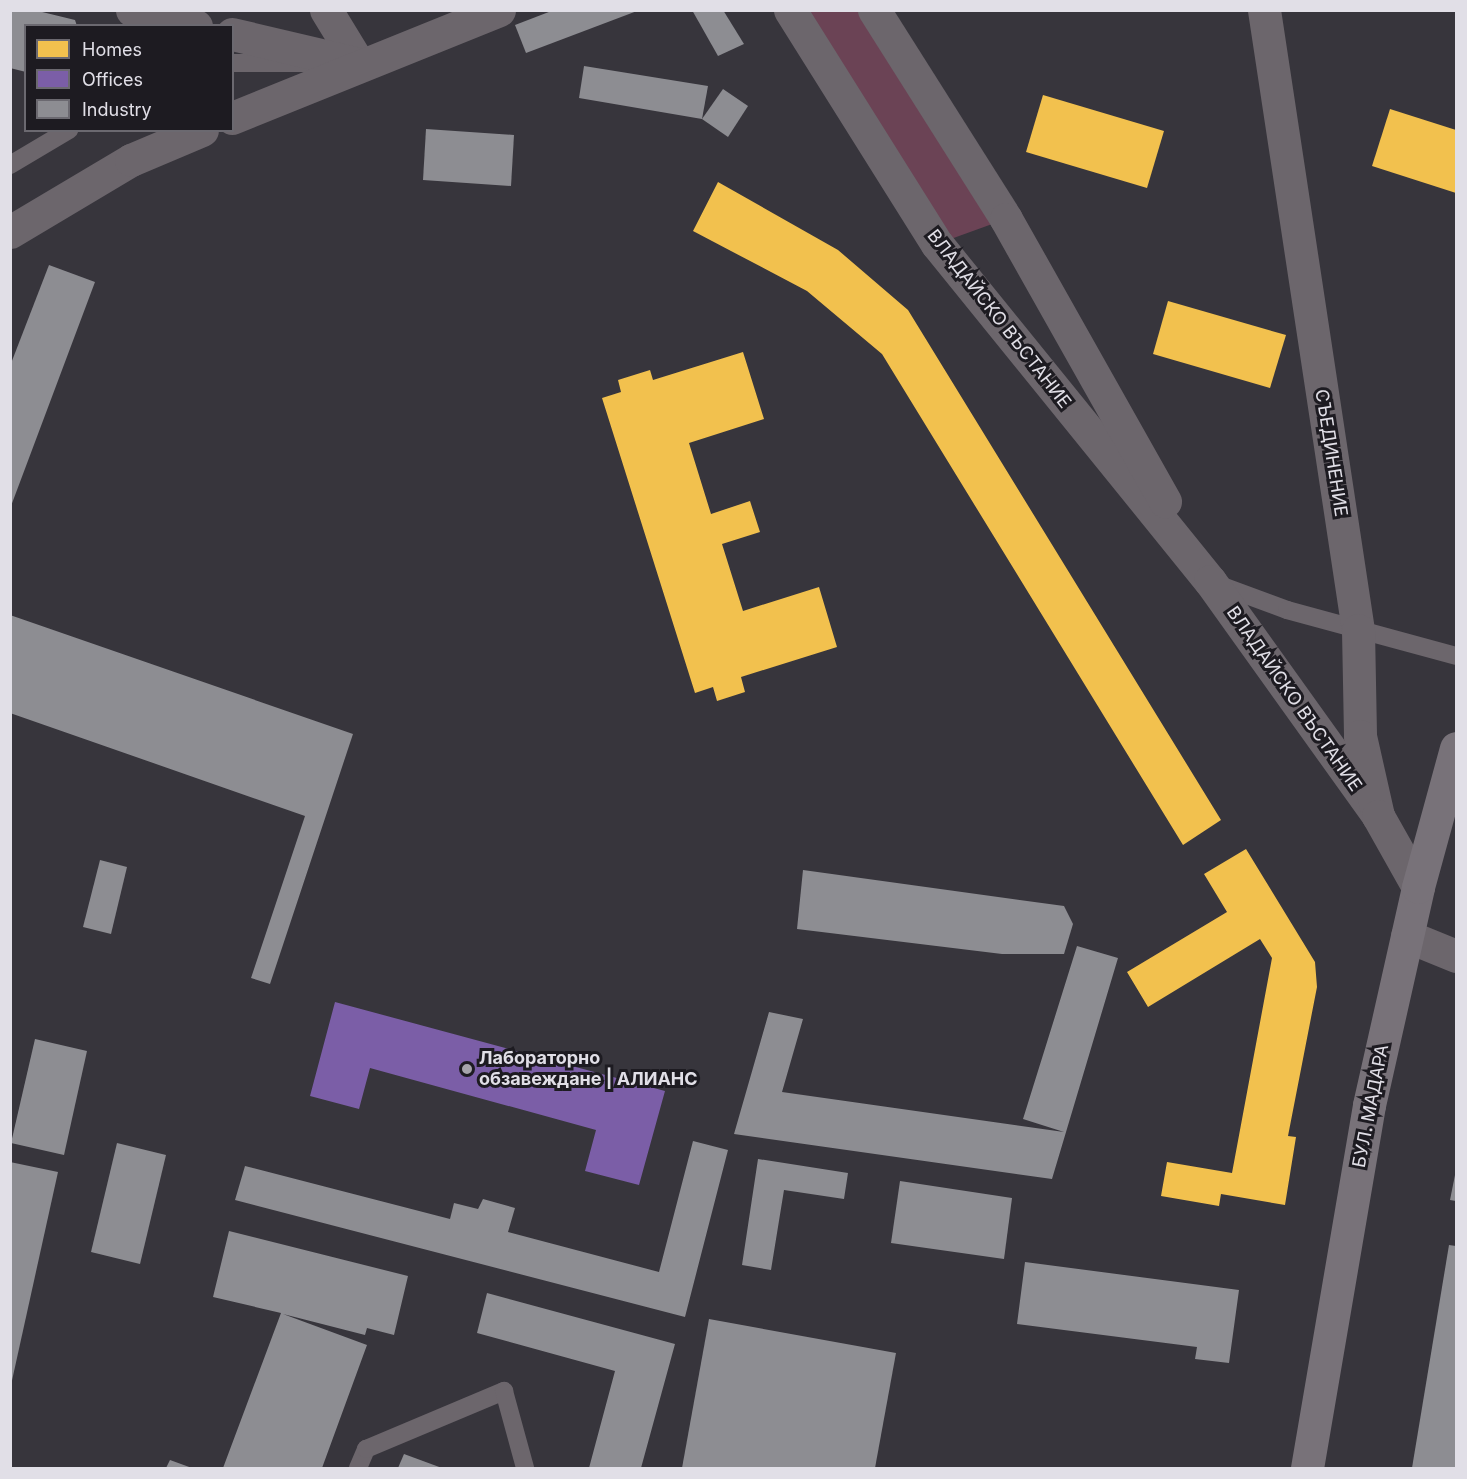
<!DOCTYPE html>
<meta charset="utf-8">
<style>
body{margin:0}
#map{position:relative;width:1467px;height:1479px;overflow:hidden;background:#37353c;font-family:Inter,sans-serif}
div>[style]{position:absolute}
.green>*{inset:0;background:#6b4355}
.homes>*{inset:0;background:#f2c14e}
.offices>*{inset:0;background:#7b5ea7}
.industry>*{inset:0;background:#8d8d92}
.service>*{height:18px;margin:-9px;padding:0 9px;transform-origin:9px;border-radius:9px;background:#6c666c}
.minor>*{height:33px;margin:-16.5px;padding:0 16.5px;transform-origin:16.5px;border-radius:16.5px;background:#6c666c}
.secondary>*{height:33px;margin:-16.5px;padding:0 16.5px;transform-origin:16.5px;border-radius:16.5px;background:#787279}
.dots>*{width:16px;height:16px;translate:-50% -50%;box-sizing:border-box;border:3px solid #1d1b21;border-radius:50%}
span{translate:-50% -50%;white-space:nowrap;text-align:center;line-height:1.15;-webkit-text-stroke:6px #1d1b21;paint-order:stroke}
.street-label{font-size:18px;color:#e1dfe7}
.poi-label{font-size:18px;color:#e1dfe7;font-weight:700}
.left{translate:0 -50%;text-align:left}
.frame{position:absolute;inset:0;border:12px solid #e1dfe7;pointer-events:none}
.legend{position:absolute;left:24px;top:24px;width:210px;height:108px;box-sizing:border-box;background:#1d1b21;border:2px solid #6b6970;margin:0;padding:8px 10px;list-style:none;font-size:18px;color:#e1dfe7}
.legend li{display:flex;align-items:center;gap:12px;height:30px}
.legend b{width:30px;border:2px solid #6b6970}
</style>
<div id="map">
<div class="green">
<div style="clip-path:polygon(790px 11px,874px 11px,1006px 219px,937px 244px)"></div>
</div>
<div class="homes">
<div style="clip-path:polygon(1043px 95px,1164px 131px,1147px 188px,1026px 152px)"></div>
<div style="clip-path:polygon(1390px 109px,1456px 130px,1456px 193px,1372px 166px)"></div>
<div style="clip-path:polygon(718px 182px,838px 250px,908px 310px,1221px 820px,1183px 845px,882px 354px,807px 291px,693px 231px)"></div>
<div style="clip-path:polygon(1168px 301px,1286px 335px,1270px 388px,1153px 354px)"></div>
<div style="clip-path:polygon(743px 352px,764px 419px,689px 443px,711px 514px,750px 501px,760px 532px,722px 544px,743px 611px,819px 587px,837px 647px,741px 677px,745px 692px,717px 701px,713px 687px,695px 693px,602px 398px,621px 392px,618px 380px,650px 370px,653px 380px)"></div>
<div style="clip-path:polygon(1246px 849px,1315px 962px,1317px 987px,1288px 1136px,1296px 1137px,1285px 1205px,1221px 1194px,1219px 1206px,1161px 1196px,1167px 1162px,1232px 1173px,1272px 958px,1260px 939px,1148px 1007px,1127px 972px,1227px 912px,1204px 874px)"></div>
</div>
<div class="offices">
<div style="clip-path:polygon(335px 1002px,665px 1091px,639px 1185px,585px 1171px,596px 1130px,370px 1068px,359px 1109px,310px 1096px)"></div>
</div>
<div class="industry">
<div style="clip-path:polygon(10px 10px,34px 10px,75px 20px,77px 26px,26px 26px,26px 72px,10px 68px)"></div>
<div style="clip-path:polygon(554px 10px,637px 10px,637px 11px,526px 53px,515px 25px)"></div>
<div style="clip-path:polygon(692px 10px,723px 10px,744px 44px,718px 56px)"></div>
<div style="clip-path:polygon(584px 66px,708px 86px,702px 119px,579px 98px)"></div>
<div style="clip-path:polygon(723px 89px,748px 106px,728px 137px,702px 119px)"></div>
<div style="clip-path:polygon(426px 129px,514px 135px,511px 186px,423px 180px)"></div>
<div style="clip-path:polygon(49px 265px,95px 282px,11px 506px,10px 366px)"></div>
<div style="clip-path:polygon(10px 615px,353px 734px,270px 984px,251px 978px,305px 816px,10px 713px)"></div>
<div style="clip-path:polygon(100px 860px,127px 867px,111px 934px,83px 927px)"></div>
<div style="clip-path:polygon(803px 870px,1064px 906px,1073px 924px,1064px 954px,1002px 954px,797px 929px)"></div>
<div style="clip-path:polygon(1077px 946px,1118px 958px,1052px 1179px,734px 1134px,769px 1012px,803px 1019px,782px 1092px,1064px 1132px,1023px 1119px)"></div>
<div style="clip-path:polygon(35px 1039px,87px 1051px,64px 1155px,11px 1143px)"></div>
<div style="clip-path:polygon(693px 1141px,728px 1150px,685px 1317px,235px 1200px,245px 1166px,450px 1219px,454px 1203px,478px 1209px,483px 1199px,515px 1208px,508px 1232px,659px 1272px)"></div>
<div style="clip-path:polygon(117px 1143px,166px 1155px,140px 1264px,91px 1252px)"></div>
<div style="clip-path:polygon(758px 1159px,848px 1173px,844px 1199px,784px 1190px,771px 1270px,742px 1265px)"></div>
<div style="clip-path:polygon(10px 1162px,58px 1172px,11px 1385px,10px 1385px)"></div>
<div style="clip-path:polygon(1456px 1170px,1456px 1201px,1450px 1200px)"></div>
<div style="clip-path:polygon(900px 1181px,1012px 1198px,1004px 1259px,891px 1243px)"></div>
<div style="clip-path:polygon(229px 1231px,408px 1276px,394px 1335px,367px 1328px,365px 1335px,283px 1314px,367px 1345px,322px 1468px,223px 1468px,281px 1313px,213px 1297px)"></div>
<div style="clip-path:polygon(1449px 1245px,1456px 1246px,1456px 1468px,1412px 1468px)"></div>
<div style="clip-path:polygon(1025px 1262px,1239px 1290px,1229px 1363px,1195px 1359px,1197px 1347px,1017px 1324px)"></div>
<div style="clip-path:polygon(487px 1293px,675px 1344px,641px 1468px,589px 1468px,615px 1371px,477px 1333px)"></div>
<div style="clip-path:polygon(709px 1319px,896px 1353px,875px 1468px,682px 1468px)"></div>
<div style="clip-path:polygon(404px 1454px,442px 1468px,398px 1468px)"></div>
<div style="clip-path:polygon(170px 1460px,192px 1468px,166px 1468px)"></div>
</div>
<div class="service">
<div style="left:232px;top:63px;width:77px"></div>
<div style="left:10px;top:165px;width:69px;rotate:-30.7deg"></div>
<div style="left:1214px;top:583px;width:78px;rotate:20.3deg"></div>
<div style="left:1287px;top:610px;width:175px;rotate:15.2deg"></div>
<div style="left:358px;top:1468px;width:21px;rotate:-67deg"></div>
<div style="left:366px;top:1449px;width:150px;rotate:-22.8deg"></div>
<div style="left:504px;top:1391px;width:80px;rotate:74.7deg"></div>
</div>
<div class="minor">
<div style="left:132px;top:10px;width:66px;rotate:14deg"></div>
<div style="left:326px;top:10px;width:63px;rotate:58.6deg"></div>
<div style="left:790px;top:10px;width:276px;rotate:57.9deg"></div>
<div style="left:937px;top:244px;width:434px;rotate:51deg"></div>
<div style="left:1210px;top:581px;width:289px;rotate:54.4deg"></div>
<div style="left:874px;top:10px;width:247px;rotate:57.7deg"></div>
<div style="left:1006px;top:219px;width:324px;rotate:60.6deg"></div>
<div style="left:1264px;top:10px;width:627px;rotate:81.38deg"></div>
<div style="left:1358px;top:630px;width:106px;rotate:88.9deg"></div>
<div style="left:1360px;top:736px;width:82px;rotate:77.3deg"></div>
<div style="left:1378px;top:816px;width:81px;rotate:60.6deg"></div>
<div style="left:232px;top:34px;width:130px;rotate:13.3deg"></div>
<div style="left:232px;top:118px;width:288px;rotate:-22deg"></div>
<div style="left:10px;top:232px;width:141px;rotate:-30.8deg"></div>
<div style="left:131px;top:160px;width:77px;rotate:-22.9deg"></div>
<div style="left:1407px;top:936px;width:53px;rotate:22.2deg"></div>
</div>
<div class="secondary">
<div style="left:1307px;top:1468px;width:368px;rotate:-80.3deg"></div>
<div style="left:1369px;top:1105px;width:223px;rotate:-77.3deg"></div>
<div style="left:1418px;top:887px;width:144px;rotate:-74.7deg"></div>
</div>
<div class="dots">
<div style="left:467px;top:1069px;background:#a6a4ab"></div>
</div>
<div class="street-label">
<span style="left:999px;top:319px;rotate:52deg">ВЛАДАЙСКО ВЪСТАНИЕ</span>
<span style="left:1331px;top:453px;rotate:81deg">СЪЕДИНЕНИЕ</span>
<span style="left:1294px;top:699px;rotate:55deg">ВЛАДАЙСКО ВЪСТАНИЕ</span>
<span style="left:1371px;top:1106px;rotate:-79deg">БУЛ. МАДАРА</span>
</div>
<div class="poi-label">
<span class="left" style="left:479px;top:1069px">Лабораторно<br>обзавеждане | АЛИАНС</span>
</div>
<div class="frame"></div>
<ul class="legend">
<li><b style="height:16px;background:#f2c14e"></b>Homes</li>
<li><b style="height:16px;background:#7b5ea7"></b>Offices</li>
<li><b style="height:16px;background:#8d8d92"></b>Industry</li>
</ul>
</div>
